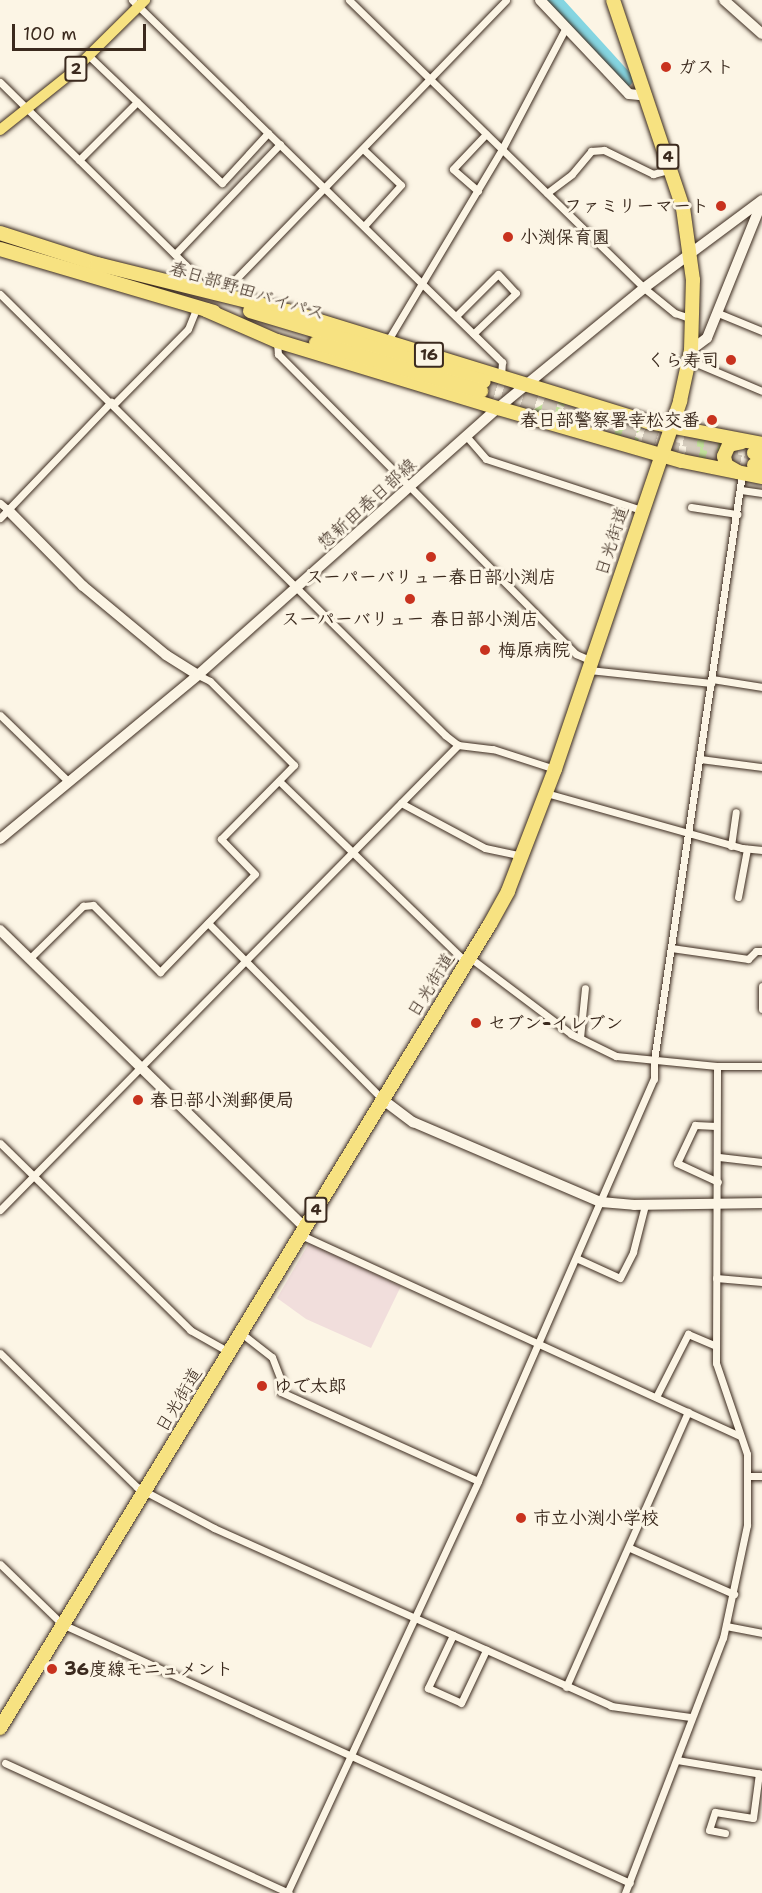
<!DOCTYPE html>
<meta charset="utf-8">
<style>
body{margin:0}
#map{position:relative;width:762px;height:1893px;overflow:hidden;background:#fcf5e5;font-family:"Shantell Sans","Klee One",sans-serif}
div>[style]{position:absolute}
.built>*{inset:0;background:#f1dedc}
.green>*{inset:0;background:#c4e49d}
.river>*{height:16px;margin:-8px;padding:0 8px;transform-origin:8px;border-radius:8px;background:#85d5e1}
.highway-tunnel>*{height:14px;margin-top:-7px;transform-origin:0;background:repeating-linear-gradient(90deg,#d5ccbd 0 14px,transparent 0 21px)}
.roads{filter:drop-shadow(0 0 2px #3b2a1e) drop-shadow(0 0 2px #3b2a1e)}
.street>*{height:7px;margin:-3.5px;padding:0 3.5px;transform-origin:3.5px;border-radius:3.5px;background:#fcf5e5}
.secondary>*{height:10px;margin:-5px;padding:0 5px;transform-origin:5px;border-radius:5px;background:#fcf5e5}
.primary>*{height:10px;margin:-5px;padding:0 5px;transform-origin:5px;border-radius:5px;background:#f7e281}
.highway>*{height:14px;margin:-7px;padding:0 7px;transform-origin:7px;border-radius:7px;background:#f7e281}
.dots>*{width:16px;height:16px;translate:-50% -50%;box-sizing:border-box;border:3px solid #fcf5e5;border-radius:50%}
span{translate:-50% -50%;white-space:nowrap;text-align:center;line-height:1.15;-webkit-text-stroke:6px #fcf5e5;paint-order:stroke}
.shield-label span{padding:2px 4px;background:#fcf5e5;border:2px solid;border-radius:4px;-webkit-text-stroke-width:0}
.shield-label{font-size:16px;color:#3b2a1e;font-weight:700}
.poi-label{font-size:18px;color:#3b2a1e;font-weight:700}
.left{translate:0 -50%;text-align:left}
.right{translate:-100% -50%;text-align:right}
.street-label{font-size:18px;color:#3b2a1e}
.scale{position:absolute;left:12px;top:24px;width:134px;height:27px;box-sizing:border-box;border:3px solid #3b2a1e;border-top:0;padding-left:8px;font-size:18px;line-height:21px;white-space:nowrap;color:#3b2a1e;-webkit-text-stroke:4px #fcf5e5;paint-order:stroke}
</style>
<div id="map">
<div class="built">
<div style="clip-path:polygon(309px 1243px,401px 1286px,371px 1348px,306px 1319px,277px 1298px)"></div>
</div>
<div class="green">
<div style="clip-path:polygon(549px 398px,643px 427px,637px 433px,602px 418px,580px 417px)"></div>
<div style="clip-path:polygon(545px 403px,561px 408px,576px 421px,616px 426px,639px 439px,636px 445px,531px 411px)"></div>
<div style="clip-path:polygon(696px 438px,722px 443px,715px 462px,688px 455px)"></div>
</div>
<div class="river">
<div style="left:553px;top:0;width:107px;rotate:47.7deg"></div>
</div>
<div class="highway-tunnel">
<div style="left:484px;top:381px;width:187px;rotate:16.8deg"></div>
<div style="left:663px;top:435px;width:93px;rotate:11.2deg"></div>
<div style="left:481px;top:391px;width:192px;rotate:16.9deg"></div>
<div style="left:665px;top:447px;width:91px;rotate:11.4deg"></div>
</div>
<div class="roads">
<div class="street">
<div style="left:132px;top:0;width:518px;rotate:44.37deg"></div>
<div style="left:502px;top:362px;width:15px;rotate:94deg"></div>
<div style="left:349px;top:0;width:412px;rotate:44.3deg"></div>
<div style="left:644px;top:288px;width:40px;rotate:39deg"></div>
<div style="left:675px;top:313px;width:18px;rotate:19deg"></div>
<div style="left:89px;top:56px;width:184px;rotate:43.7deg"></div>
<div style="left:222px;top:183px;width:68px;rotate:-47.4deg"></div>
<div style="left:0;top:82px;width:272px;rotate:44.6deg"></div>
<div style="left:194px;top:273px;width:18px;rotate:61deg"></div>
<div style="left:363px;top:149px;width:52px;rotate:43.5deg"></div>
<div style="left:401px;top:185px;width:55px;rotate:132.1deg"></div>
<div style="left:79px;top:160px;width:82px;rotate:-45deg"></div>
<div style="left:478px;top:191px;width:33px;rotate:-139deg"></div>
<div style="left:453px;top:169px;width:48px;rotate:-46.7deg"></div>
<div style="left:547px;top:193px;width:31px;rotate:-37deg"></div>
<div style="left:572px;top:174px;width:30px;rotate:-50deg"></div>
<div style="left:591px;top:151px;width:13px;rotate:-4deg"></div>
<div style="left:604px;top:150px;width:55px;rotate:26.1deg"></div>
<div style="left:653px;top:174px;width:20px;rotate:-15deg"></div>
<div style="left:175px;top:254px;width:152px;rotate:-46.3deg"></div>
<div style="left:0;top:294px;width:627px;rotate:44.74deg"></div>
<div style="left:445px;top:735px;width:16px;rotate:38deg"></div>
<div style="left:458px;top:745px;width:35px;rotate:7deg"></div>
<div style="left:493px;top:749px;width:65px;rotate:17.9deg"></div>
<div style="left:226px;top:296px;width:13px;rotate:-67deg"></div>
<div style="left:231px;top:284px;width:395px;rotate:-45.9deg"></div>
<div style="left:718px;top:313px;width:48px;rotate:22.2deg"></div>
<div style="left:456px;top:316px;width:59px;rotate:-45deg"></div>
<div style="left:498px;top:274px;width:26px;rotate:47deg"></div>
<div style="left:516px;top:293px;width:59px;rotate:136.4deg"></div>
<div style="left:277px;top:341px;width:13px;rotate:86deg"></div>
<div style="left:278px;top:354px;width:423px;rotate:45.2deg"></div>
<div style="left:576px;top:654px;width:17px;rotate:24deg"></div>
<div style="left:387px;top:342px;width:225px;rotate:-59.2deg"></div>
<div style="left:502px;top:149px;width:138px;rotate:-62.3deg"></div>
<div style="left:689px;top:360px;width:79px;rotate:23deg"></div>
<div style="left:114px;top:404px;width:105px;rotate:-45.4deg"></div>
<div style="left:188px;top:329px;width:24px;rotate:-68deg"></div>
<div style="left:467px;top:437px;width:29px;rotate:49deg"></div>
<div style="left:486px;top:459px;width:163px;rotate:18.2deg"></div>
<div style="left:741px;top:490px;width:21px;rotate:8deg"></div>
<div style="left:0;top:503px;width:11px;rotate:41deg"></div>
<div style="left:691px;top:507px;width:47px;rotate:8.7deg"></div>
<div style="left:0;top:518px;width:161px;rotate:-46.3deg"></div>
<div style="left:589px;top:670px;width:123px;rotate:6.1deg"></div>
<div style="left:712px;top:679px;width:51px;rotate:9.1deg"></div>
<div style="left:0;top:715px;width:96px;rotate:44.2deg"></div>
<div style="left:700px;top:759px;width:63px;rotate:7.4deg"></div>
<div style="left:279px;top:781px;width:260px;rotate:44.1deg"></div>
<div style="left:546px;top:793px;width:204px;rotate:15.7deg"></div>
<div style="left:742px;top:848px;width:20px;rotate:6deg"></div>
<div style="left:401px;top:803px;width:95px;rotate:28.2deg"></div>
<div style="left:485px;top:848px;width:38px;rotate:12deg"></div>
<div style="left:731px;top:846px;width:34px;rotate:-82deg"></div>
<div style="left:738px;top:897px;width:49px;rotate:-79.4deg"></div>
<div style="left:208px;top:923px;width:247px;rotate:45.3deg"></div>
<div style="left:671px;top:948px;width:78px;rotate:8.1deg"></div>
<div style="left:748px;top:959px;width:11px;rotate:-45deg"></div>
<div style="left:756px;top:951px;width:6px"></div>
<div style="left:469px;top:957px;width:128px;rotate:37deg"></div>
<div style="left:571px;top:1034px;width:50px;rotate:26.1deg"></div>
<div style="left:616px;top:1056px;width:101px;rotate:5.7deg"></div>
<div style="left:717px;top:1066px;width:45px"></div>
<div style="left:29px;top:959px;width:76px;rotate:-44.5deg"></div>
<div style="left:83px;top:906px;width:10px;rotate:-6deg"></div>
<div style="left:93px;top:905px;width:95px;rotate:45deg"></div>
<div style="left:160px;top:972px;width:136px;rotate:-45.9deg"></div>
<div style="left:255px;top:874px;width:49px;rotate:-134.2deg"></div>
<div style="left:221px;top:839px;width:104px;rotate:-45.4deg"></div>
<div style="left:294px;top:765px;width:119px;rotate:-135deg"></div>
<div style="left:210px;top:681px;width:13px;rotate:-153deg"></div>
<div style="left:762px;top:986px;width:23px;rotate:90deg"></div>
<div style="left:580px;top:1038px;width:50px;rotate:-84.3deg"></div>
<div style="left:716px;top:1126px;width:21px;rotate:-177deg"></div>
<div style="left:695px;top:1125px;width:42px;rotate:115.3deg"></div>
<div style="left:677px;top:1163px;width:45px;rotate:24.9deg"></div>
<div style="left:0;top:1143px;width:267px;rotate:44.5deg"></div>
<div style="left:190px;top:1330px;width:45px;rotate:29.4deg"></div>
<div style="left:719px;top:1157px;width:43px;rotate:6.6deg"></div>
<div style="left:0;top:1210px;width:653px;rotate:-45.43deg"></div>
<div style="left:301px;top:1235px;width:483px;rotate:24.6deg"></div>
<div style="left:576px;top:1258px;width:48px;rotate:24.4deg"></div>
<div style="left:620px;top:1278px;width:29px;rotate:-63deg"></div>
<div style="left:633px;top:1252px;width:49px;rotate:-75.7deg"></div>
<div style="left:716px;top:1278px;width:46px;rotate:5deg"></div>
<div style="left:241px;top:1333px;width:39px;rotate:38deg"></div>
<div style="left:272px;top:1357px;width:25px;rotate:69deg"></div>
<div style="left:281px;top:1380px;width:12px;rotate:90deg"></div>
<div style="left:281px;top:1392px;width:216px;rotate:24.3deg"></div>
<div style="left:0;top:1353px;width:192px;rotate:44.4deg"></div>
<div style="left:137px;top:1487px;width:87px;rotate:28deg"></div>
<div style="left:214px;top:1528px;width:435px;rotate:24.1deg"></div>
<div style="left:611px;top:1706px;width:80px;rotate:7.9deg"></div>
<div style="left:656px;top:1397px;width:71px;rotate:-63.1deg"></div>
<div style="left:688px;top:1334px;width:30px;rotate:23deg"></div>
<div style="left:749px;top:1476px;width:13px"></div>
<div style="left:630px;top:1548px;width:114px;rotate:23.9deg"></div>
<div style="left:0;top:1564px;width:86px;rotate:44.1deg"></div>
<div style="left:62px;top:1624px;width:624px;rotate:24.51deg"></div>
<div style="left:726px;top:1626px;width:37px;rotate:11deg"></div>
<div style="left:453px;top:1635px;width:59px;rotate:115.3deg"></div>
<div style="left:428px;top:1688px;width:36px;rotate:24deg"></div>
<div style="left:461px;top:1703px;width:59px;rotate:-64.7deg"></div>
<div style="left:566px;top:1687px;width:301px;rotate:-66.1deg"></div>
<div style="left:677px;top:1760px;width:86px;rotate:9.4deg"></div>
<div style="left:5px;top:1763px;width:312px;rotate:24.6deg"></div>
<div style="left:725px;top:1833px;width:16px;rotate:-169deg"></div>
<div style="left:709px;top:1830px;width:19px;rotate:-72deg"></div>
<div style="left:715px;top:1812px;width:38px;rotate:9deg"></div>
<div style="left:753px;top:1818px;width:45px;rotate:-82.4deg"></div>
<div style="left:287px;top:1893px;width:454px;rotate:-65.1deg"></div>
<div style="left:478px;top:1481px;width:439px;rotate:-66.4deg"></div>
<div style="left:654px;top:1079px;width:19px;rotate:-90deg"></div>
<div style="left:654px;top:1060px;width:593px;rotate:-81.46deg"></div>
<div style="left:625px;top:1893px;width:273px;rotate:-69deg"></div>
<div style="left:723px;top:1638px;width:116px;rotate:-78deg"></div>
<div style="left:747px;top:1525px;width:71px;rotate:-90deg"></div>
<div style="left:747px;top:1454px;width:96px;rotate:-108.8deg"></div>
<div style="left:716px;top:1363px;width:297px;rotate:-89.8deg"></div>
</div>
<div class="secondary">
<div style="left:540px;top:0;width:129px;rotate:46.6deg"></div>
<div style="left:629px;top:94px;width:18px;rotate:6deg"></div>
<div style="left:724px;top:0;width:51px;rotate:41.8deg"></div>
<div style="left:691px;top:350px;width:20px;rotate:-37deg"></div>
<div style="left:707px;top:338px;width:147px;rotate:-68deg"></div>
<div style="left:8px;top:510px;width:107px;rotate:45.4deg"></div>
<div style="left:83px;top:586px;width:108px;rotate:39.7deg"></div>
<div style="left:166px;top:655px;width:38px;rotate:32deg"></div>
<div style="left:0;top:839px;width:257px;rotate:-39.6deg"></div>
<div style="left:198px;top:675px;width:402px;rotate:-41.7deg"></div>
<div style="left:498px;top:408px;width:189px;rotate:-39.4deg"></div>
<div style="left:644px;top:288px;width:147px;rotate:-36.7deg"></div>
<div style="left:0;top:930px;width:426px;rotate:44.3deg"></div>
<div style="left:382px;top:1099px;width:39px;rotate:37deg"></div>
<div style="left:413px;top:1122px;width:204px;rotate:23.1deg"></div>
<div style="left:601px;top:1202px;width:33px;rotate:5deg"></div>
<div style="left:634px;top:1205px;width:128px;rotate:-0.9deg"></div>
</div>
<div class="primary">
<div style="left:0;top:130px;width:88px;rotate:-38.6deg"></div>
<div style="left:69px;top:75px;width:107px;rotate:-44.6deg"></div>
</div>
<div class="highway">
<div style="left:0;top:233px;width:111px;rotate:17.8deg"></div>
<div style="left:0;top:249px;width:223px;rotate:16.4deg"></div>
<div style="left:97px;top:264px;width:196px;rotate:13.9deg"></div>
<div style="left:287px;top:311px;width:378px;rotate:17.1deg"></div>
<div style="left:648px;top:422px;width:116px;rotate:10.9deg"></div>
<div style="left:206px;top:310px;width:77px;rotate:23.6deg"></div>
<div style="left:277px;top:341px;width:231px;rotate:16.9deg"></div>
<div style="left:498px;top:408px;width:191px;rotate:16.1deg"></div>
<div style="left:682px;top:461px;width:82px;rotate:11.3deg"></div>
<div style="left:250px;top:311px;width:244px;rotate:16.7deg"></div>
<div style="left:316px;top:343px;width:172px;rotate:16.2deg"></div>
<div style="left:754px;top:453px;width:8px;rotate:7deg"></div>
<div style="left:754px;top:465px;width:8px"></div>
<div style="left:738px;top:472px;width:14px;rotate:-150deg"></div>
<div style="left:726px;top:465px;width:9px;rotate:-103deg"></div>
<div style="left:724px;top:456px;width:12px;rotate:-66deg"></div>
<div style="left:729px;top:445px;width:13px;rotate:-13deg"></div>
<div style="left:0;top:1728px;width:942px;rotate:-58.64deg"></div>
<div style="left:490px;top:924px;width:38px;rotate:-61deg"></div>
<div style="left:508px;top:891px;width:131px;rotate:-68.9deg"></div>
<div style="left:555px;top:769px;width:389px;rotate:-71.2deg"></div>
<div style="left:680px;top:401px;width:52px;rotate:-77.8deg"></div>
<div style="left:691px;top:350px;width:70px;rotate:-88.4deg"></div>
<div style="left:693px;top:280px;width:73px;rotate:-97.9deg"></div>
<div style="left:683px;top:208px;width:219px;rotate:-108.6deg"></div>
</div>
</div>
<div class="dots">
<div style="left:666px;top:67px;background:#c8321e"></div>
<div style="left:721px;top:206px;background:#c8321e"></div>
<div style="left:508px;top:237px;background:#c8321e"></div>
<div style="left:731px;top:360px;background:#c8321e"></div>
<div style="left:712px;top:420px;background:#c8321e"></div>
<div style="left:431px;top:557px;background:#c8321e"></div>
<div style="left:410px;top:599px;background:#c8321e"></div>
<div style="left:485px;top:650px;background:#c8321e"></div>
<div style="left:476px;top:1023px;background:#c8321e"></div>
<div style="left:138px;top:1100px;background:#c8321e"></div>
<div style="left:262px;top:1386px;background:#c8321e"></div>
<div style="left:521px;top:1518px;background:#c8321e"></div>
<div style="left:52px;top:1669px;background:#c8321e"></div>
</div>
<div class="shield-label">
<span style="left:76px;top:69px">2</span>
<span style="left:668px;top:157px">4</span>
<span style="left:429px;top:355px">16</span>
<span style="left:316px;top:1210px">4</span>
</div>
<div class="poi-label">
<span class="left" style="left:678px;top:67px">ガスト</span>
<span class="right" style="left:709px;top:206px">ファミリーマート</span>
<span class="left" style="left:520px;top:237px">小渕保育園</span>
<span class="right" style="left:719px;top:360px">くら寿司</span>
<span class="right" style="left:700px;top:420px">春日部警察署幸松交番</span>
<span style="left:431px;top:577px">スーパーバリュー春日部小渕店</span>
<span style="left:410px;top:619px">スーパーバリュー 春日部小渕店</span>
<span class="left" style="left:498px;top:650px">梅原病院</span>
<span class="left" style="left:488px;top:1023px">セブン-イレブン</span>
<span class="left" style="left:150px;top:1100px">春日部小渕郵便局</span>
<span class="left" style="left:274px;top:1386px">ゆで太郎</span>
<span class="left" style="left:533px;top:1518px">市立小渕小学校</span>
<span class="left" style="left:64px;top:1669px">36度線モニュメント</span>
</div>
<div class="street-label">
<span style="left:247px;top:291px;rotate:17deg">春日部野田バイパス</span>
<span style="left:367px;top:504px;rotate:-42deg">惣新田春日部線</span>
<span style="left:612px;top:541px;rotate:-72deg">日光街道</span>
<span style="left:431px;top:985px;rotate:-58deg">日光街道</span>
<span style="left:179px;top:1400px;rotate:-59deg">日光街道</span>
</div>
<div class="scale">100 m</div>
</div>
